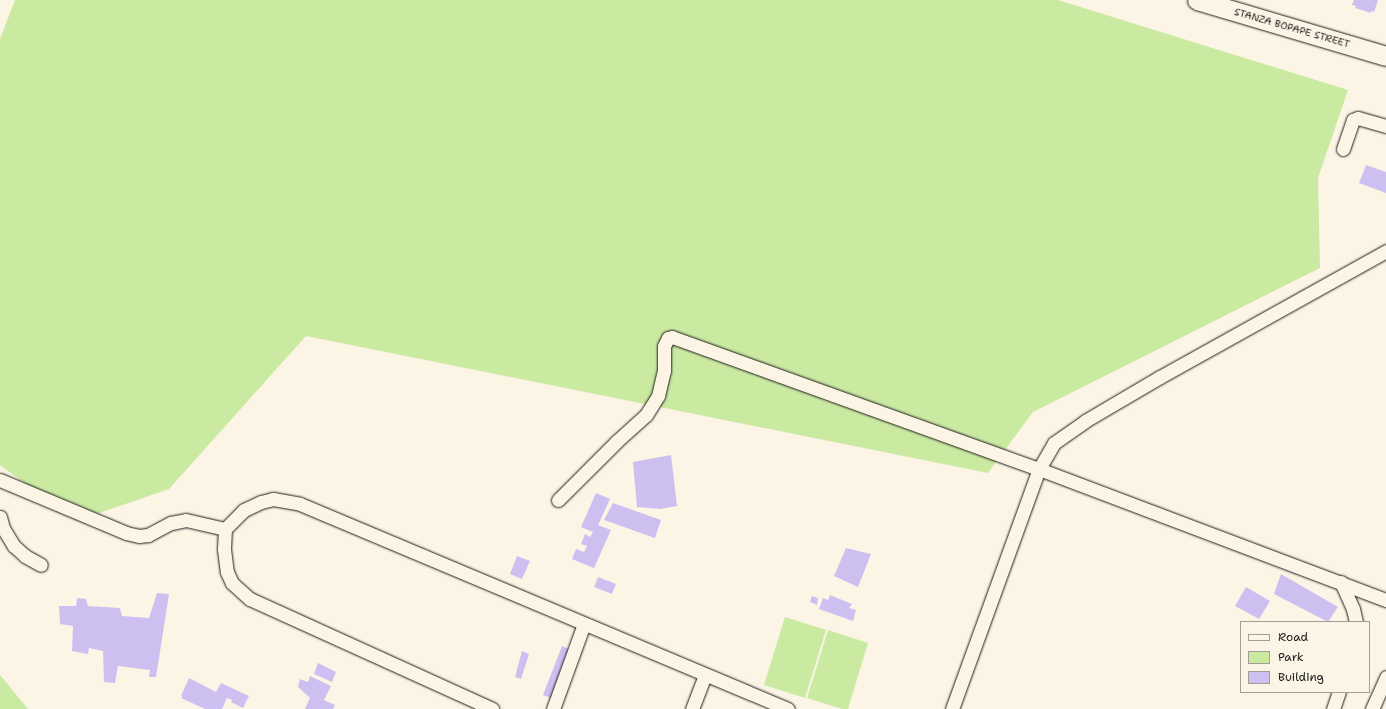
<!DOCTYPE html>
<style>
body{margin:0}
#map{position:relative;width:1386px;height:709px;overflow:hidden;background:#fcf5e5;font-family:"Shantell Sans",sans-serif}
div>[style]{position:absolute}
.green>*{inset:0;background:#cae9a1}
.building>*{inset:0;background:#cdc0f1}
.roads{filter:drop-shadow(0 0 1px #1c1c1c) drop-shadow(0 0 1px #1c1c1c)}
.street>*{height:13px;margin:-6.5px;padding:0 6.5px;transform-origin:6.5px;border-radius:6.5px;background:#fcf5e5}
.secondary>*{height:19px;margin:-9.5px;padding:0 9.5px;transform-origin:9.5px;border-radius:9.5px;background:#fcf5e5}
span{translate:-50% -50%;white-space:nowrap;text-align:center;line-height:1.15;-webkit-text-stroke:4px #fcf5e5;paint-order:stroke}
.street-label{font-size:10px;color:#1c1c1c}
.legend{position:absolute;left:1240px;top:621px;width:130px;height:72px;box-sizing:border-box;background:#fcf5e5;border:1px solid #a29e95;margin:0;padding:5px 7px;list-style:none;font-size:12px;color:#1c1c1c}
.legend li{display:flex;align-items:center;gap:8px;height:20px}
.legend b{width:20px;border:1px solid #a29e95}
</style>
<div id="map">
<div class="green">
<div style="clip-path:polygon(15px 0,1058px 0,1348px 90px,1318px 178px,1320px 268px,1033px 412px,988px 473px,306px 336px,169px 489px,76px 521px,0 465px,0 39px)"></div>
<div style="clip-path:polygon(785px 617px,826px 630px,805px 698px,764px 685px)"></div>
<div style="clip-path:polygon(828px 630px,868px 643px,848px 709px,842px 709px,807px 698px)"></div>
<div style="clip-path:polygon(0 675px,28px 709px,0 709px)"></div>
</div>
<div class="building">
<div style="clip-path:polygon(1354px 0,1378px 0,1374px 12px,1371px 11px,1371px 13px,1355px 8px,1356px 6px,1352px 5px)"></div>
<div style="clip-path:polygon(1366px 165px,1386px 172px,1386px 193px,1359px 183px)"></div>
<div style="clip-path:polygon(671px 455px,677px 506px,660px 509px,637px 507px,633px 462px)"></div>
<div style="clip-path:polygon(596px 493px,610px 499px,598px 525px,611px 530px,594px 568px,572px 559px,576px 549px,584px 552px,587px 546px,581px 544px,585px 534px,590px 537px,593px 532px,581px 527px)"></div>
<div style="clip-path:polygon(613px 503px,661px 520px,655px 538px,604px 520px)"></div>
<div style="clip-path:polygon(846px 548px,871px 554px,858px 587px,834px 576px)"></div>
<div style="clip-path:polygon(517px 556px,530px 561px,522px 579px,510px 574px)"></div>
<div style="clip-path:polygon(1281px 574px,1338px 607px,1328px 622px,1274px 594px)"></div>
<div style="clip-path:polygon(598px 577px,616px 584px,612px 594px,594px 587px)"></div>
<div style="clip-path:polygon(1246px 587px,1270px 601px,1259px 619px,1235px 606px)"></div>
<div style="clip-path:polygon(157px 593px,169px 594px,156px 677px,149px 677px,150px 670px,118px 666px,115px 683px,104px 682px,103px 651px,89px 648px,88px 654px,72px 651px,73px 626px,60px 624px,59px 606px,76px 606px,77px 598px,86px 599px,88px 606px,120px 608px,122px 616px,149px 618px)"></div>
<div style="clip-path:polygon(830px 595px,852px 604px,849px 608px,856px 610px,853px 621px,819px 609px,823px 598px,828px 600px)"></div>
<div style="clip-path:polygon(812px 596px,818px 598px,817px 605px,810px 602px)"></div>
<div style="clip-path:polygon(562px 646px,572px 650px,553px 699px,543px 695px)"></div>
<div style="clip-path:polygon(522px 651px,529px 654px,521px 679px,515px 677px)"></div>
<div style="clip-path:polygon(318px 663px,336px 672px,332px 682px,314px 674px)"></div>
<div style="clip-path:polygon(310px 676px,331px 686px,324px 700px,335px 705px,333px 709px,305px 709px,310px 698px,298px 687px,300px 679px,308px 682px)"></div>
<div style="clip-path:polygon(189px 678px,216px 692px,221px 683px,249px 696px,243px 708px,231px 702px,232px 700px,227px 698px,222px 709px,205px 709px,181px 698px,183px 697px,181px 696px)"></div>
</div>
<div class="roads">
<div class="street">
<div style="left:1343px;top:149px;width:31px;rotate:-71deg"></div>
<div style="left:1353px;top:120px;width:5px;rotate:-22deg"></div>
<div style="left:1358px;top:118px;width:29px;rotate:16deg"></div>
<div style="left:0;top:480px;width:137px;rotate:22.8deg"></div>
<div style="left:126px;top:533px;width:13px;rotate:13deg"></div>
<div style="left:139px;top:536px;width:9px;rotate:-6deg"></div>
<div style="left:148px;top:535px;width:26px;rotate:-28deg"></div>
<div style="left:171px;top:523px;width:15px;rotate:-11deg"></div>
<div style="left:186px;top:520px;width:40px;rotate:13deg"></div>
<div style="left:225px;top:529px;width:27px;rotate:-45deg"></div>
<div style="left:244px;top:510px;width:19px;rotate:-25deg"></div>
<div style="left:261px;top:502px;width:12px;rotate:-14deg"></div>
<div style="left:273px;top:499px;width:27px;rotate:10deg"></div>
<div style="left:300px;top:504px;width:529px;rotate:22.79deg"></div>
<div style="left:558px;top:500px;width:83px;rotate:-45deg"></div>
<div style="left:617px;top:441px;width:39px;rotate:-42deg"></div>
<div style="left:646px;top:415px;width:22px;rotate:-58deg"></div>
<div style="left:658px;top:396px;width:26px;rotate:-77deg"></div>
<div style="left:664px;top:371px;width:25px;rotate:-90deg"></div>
<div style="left:664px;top:346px;width:9px;rotate:-63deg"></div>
<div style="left:668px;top:338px;width:4px;rotate:-14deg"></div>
<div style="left:672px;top:337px;width:390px;rotate:19.8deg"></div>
<div style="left:1039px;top:469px;width:371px;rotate:20.7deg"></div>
<div style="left:0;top:517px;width:11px;rotate:75deg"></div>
<div style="left:3px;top:528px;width:21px;rotate:59deg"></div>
<div style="left:14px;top:546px;width:15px;rotate:42deg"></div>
<div style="left:25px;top:556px;width:18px;rotate:29deg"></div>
<div style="left:225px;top:529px;width:20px;rotate:93deg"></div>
<div style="left:224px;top:549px;width:23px;rotate:83deg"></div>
<div style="left:227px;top:572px;width:12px;rotate:66deg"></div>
<div style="left:232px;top:583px;width:24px;rotate:42deg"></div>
<div style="left:250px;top:599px;width:266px;rotate:24.4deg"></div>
<div style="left:1341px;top:582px;width:30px;rotate:66deg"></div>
<div style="left:1353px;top:609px;width:13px;rotate:77deg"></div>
<div style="left:553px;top:709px;width:90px;rotate:-70deg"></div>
<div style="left:692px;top:709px;width:36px;rotate:-69deg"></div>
<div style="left:952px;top:709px;width:255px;rotate:-70.1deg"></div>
<div style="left:1039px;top:469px;width:30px;rotate:-60deg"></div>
<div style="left:1054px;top:443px;width:38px;rotate:-35deg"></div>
<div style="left:1085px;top:421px;width:87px;rotate:-30.4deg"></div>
<div style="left:1160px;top:377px;width:259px;rotate:-29.1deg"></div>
<div style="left:1333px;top:709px;width:18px;rotate:-71deg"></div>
<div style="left:1372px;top:709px;width:35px;rotate:-66deg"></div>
</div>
<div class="secondary">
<div style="left:1197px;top:0;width:197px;rotate:16.5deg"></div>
</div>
</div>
<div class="street-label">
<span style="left:1292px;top:28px;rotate:16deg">STANZA BOPAPE STREET</span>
</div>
<ul class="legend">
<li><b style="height:5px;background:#fcf5e5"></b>Road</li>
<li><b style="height:11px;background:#cae9a1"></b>Park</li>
<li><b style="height:11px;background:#cdc0f1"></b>Building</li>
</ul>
</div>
